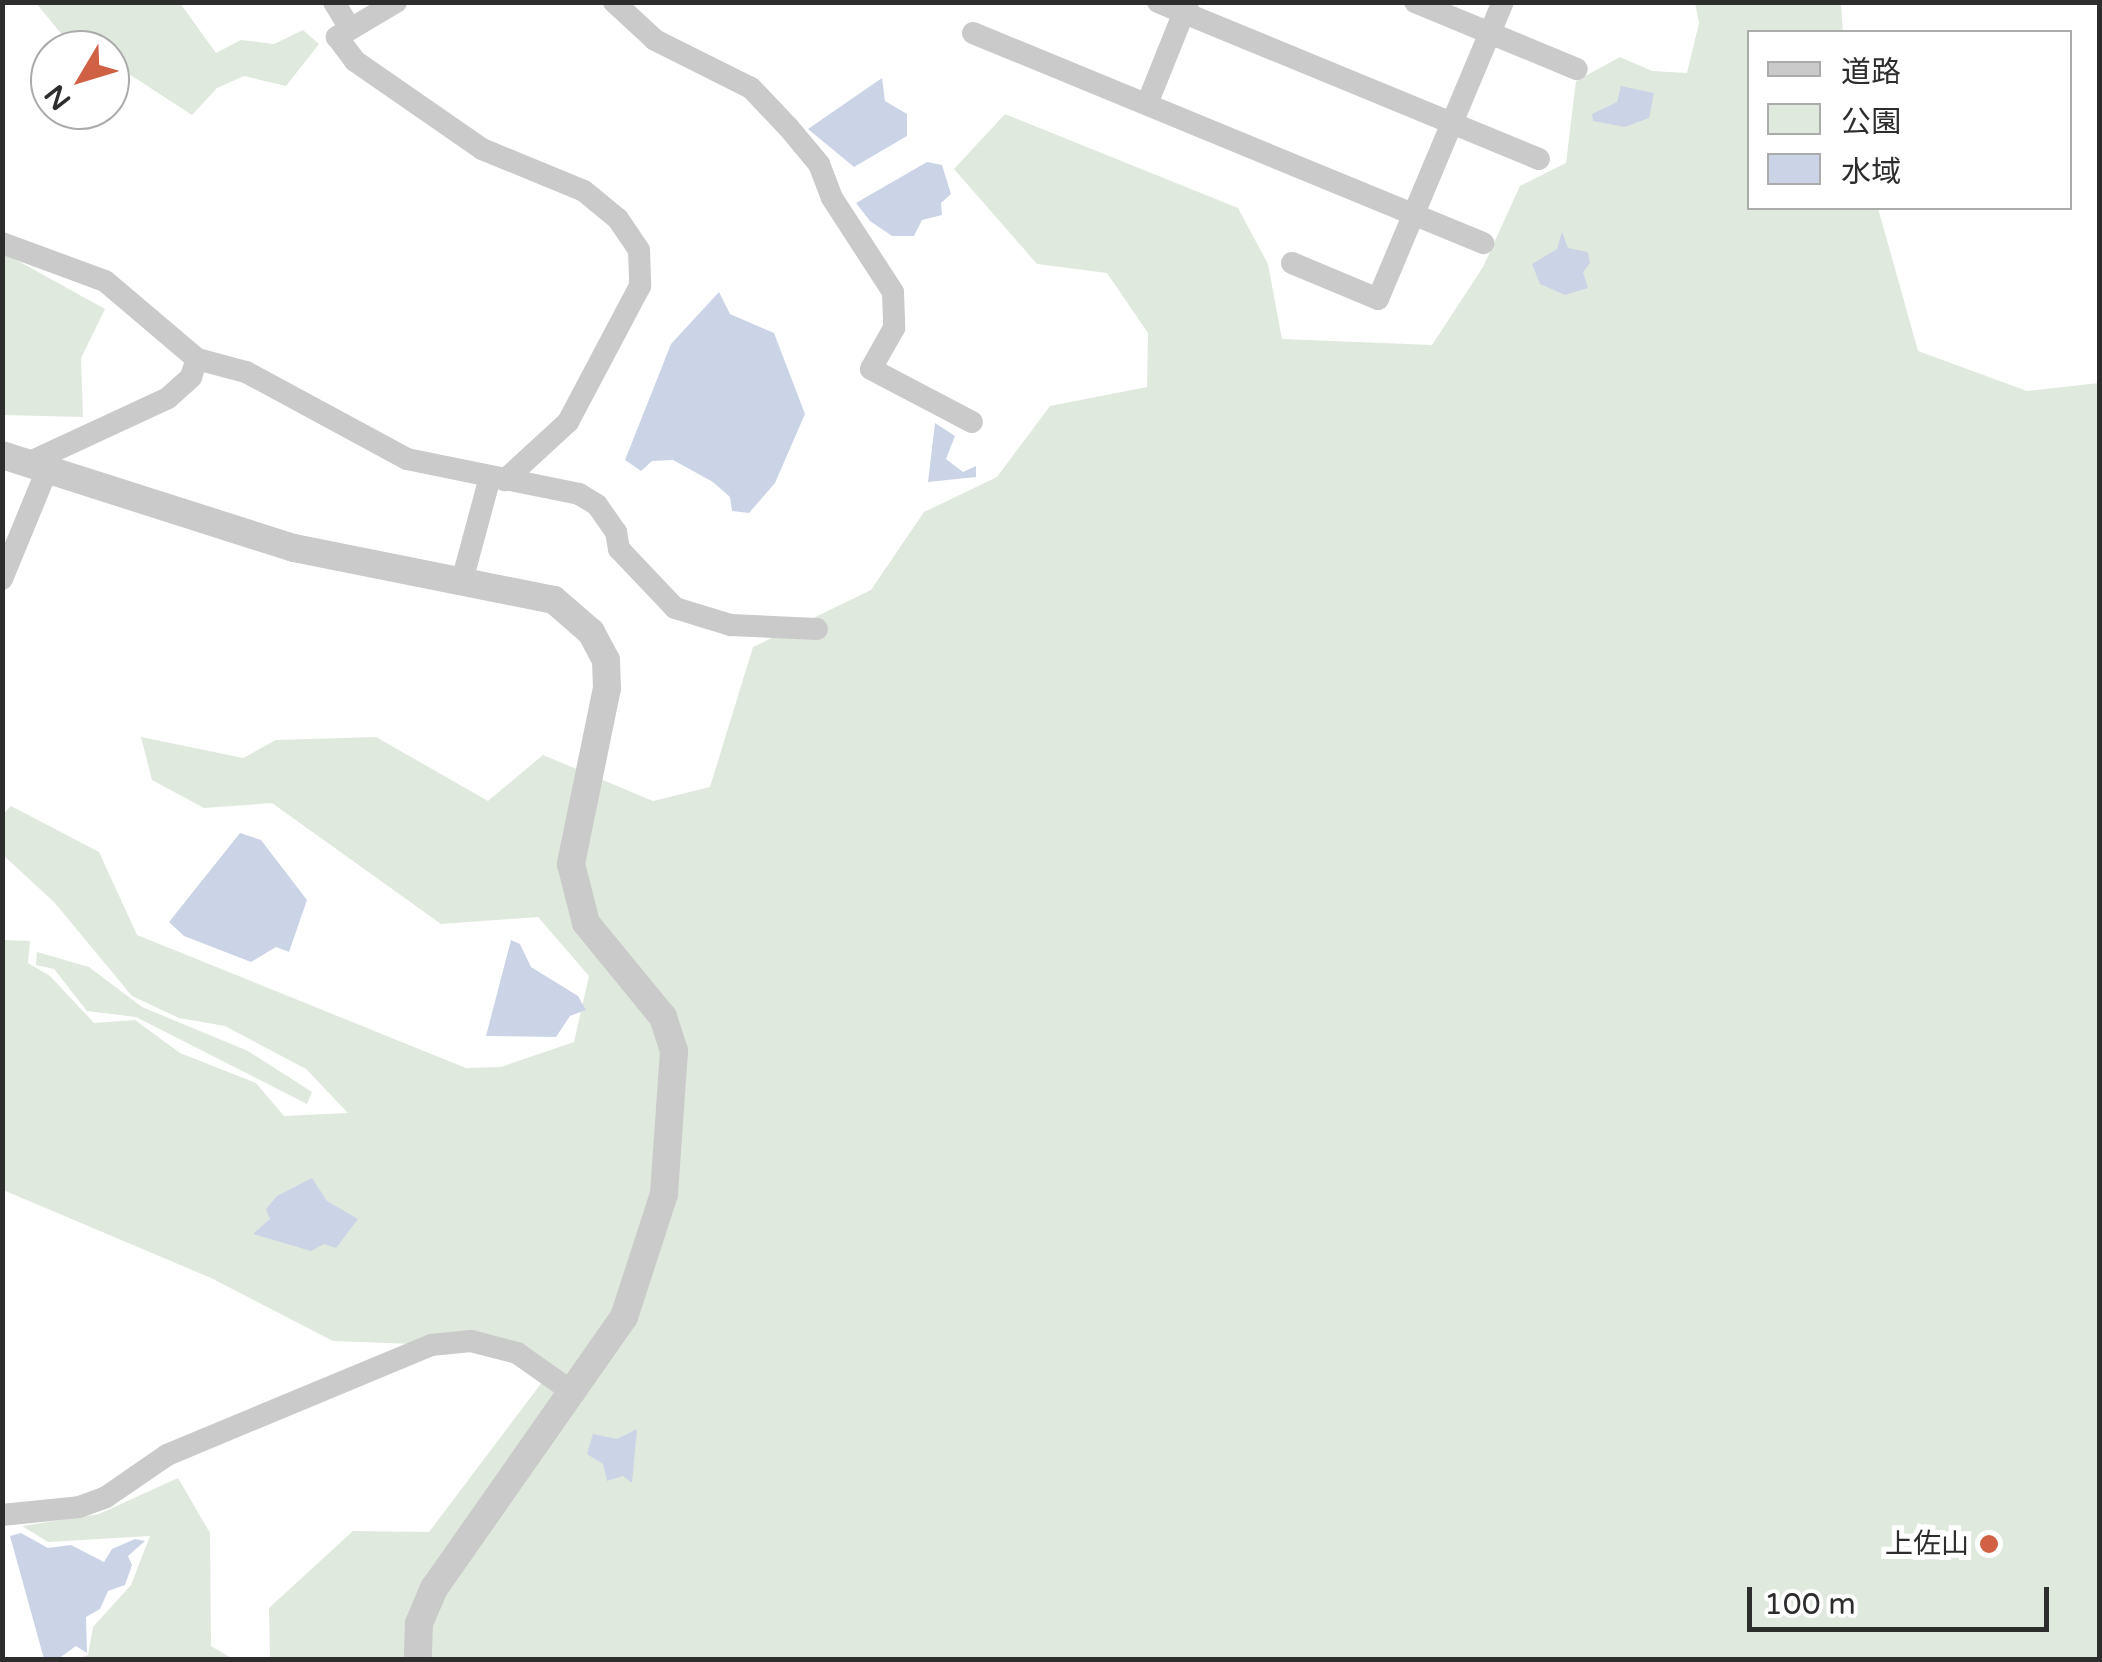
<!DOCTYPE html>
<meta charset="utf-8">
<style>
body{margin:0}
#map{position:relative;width:2102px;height:1662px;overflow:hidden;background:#fff;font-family:"Varela Round","Noto Sans JP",sans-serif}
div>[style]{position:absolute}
.green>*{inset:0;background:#e0e9dd}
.water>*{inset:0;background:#cbd4e7}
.minor>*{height:22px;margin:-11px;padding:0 11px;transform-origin:11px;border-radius:11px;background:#cacaca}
.tertiary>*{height:28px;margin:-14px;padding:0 14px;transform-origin:14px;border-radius:14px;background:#cacaca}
.dots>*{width:28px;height:28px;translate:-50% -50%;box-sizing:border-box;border:5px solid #fff;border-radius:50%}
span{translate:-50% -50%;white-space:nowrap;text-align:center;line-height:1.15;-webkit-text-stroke:10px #fff;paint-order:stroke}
.poi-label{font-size:28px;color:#2d2d2d}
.right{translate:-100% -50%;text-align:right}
.frame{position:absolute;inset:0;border:5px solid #2d2d2d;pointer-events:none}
.legend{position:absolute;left:1747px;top:30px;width:325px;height:180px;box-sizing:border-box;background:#fff;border:2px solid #ababab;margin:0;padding:12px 18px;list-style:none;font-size:30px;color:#2d2d2d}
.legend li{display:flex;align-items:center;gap:20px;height:50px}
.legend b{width:50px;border:2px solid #ababab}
.north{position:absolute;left:30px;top:30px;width:100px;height:100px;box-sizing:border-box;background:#fff;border:2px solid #ababab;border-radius:50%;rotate:232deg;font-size:28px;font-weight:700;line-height:40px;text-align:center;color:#2d2d2d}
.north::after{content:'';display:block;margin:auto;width:35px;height:45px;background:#d06144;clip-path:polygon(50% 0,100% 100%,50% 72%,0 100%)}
.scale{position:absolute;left:1747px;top:1587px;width:302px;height:45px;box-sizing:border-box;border:5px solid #2d2d2d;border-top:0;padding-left:12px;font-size:30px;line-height:35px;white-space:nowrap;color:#2d2d2d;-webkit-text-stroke:8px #fff;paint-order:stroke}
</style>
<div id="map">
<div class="green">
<div style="clip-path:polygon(36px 3px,180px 3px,216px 53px,241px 40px,274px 44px,303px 30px,319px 44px,286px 86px,244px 76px,217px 88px,192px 115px,129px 74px,110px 50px,63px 36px)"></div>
<div style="clip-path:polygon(1695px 3px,1841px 3px,1843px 32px,1750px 32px,1750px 208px,1878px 208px,1918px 351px,2027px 391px,2099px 383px,2099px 1659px,270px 1659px,269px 1608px,353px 1531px,429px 1532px,546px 1377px,496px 1347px,333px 1341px,211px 1278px,3px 1190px,2px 940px,30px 941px,28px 963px,50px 976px,94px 1023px,135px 1020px,180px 1053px,256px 1083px,284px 1116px,348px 1113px,306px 1069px,225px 1026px,179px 1018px,132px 996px,54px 902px,3px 855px,3px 814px,11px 806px,99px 852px,137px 935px,466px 1068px,501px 1067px,574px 1042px,589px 976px,538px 917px,441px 924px,272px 803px,204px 808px,152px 780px,141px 737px,243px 758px,276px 740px,376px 737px,488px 801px,543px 755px,653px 801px,710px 787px,753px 647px,871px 590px,924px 512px,997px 477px,1050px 406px,1147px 387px,1148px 333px,1107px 273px,1037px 264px,954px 169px,1005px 114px,1238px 208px,1268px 264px,1282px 339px,1432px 345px,1483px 267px,1520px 186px,1566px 163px,1576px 81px,1620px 57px,1652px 71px,1687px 73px,1699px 23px)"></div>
<div style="clip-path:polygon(2px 252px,105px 309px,81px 358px,83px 417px,3px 415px)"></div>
<div style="clip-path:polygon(37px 952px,89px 967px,142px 1007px,248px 1051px,312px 1092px,307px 1104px,136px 1017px,87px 1011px,54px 969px,36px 965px)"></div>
<div style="clip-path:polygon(178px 1478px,210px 1533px,211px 1646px,233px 1659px,79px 1659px,88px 1655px,93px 1627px,131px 1585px,150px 1536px,48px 1542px,22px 1526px,99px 1514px)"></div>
</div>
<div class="water">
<div style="clip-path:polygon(882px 78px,885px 101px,907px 114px,907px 136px,854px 167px,808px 129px)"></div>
<div style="clip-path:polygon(1621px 86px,1654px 93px,1649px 118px,1625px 127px,1593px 121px,1592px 114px,1617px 102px)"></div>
<div style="clip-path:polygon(927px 162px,942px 165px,951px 194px,941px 203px,942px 215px,922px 220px,914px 236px,892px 236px,870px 221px,856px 203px)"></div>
<div style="clip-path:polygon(1562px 232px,1568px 248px,1588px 252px,1590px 263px,1583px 272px,1588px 288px,1565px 295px,1540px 284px,1532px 264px,1557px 249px)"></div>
<div style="clip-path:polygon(719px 292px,730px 314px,774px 333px,805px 414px,775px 483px,749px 513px,732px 511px,730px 497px,713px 482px,673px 460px,652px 461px,641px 471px,625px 460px,671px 344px)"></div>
<div style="clip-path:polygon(935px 423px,955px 436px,946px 459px,963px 472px,976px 466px,976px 477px,928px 482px)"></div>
<div style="clip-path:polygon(240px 833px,261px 840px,307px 900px,289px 952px,276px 947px,251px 962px,184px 936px,169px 922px)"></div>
<div style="clip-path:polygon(511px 940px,520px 944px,531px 967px,578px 996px,586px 1010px,570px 1016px,556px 1037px,486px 1036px)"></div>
<div style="clip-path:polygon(312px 1178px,327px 1201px,358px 1219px,336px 1248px,324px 1244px,311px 1251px,253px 1234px,270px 1219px,266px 1209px,277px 1196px)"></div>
<div style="clip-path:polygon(637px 1429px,632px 1483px,623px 1476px,607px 1481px,603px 1464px,587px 1454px,593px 1434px,617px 1439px)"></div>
<div style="clip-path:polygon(21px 1533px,48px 1548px,71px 1545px,104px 1562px,112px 1549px,135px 1539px,145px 1541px,128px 1556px,132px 1565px,125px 1585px,108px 1591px,100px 1609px,86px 1617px,87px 1653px,76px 1646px,58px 1659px,44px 1659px,10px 1536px)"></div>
</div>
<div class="minor">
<div style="left:334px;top:2px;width:31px;rotate:59deg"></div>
<div style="left:396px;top:2px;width:69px;rotate:149.3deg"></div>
<div style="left:337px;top:37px;width:30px;rotate:53deg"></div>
<div style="left:355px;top:61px;width:155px;rotate:34.7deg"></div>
<div style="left:482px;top:149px;width:110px;rotate:22.4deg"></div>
<div style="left:584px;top:191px;width:44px;rotate:39.5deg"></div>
<div style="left:618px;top:219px;width:37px;rotate:56deg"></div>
<div style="left:639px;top:250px;width:36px;rotate:88deg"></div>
<div style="left:640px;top:286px;width:154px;rotate:117.9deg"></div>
<div style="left:568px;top:422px;width:86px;rotate:137.4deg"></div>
<div style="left:614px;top:2px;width:56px;rotate:42.8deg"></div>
<div style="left:655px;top:40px;width:107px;rotate:26.6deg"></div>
<div style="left:751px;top:88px;width:55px;rotate:46.5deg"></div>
<div style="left:789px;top:128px;width:47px;rotate:50.2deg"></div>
<div style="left:819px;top:164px;width:36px;rotate:69deg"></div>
<div style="left:832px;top:198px;width:112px;rotate:57deg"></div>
<div style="left:893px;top:292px;width:36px;rotate:88deg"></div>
<div style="left:894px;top:328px;width:47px;rotate:119.3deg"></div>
<div style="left:871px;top:369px;width:114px;rotate:27.7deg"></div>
<div style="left:1158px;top:2px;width:412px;rotate:22.4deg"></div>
<div style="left:1415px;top:2px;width:175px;rotate:22.5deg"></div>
<div style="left:973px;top:33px;width:552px;rotate:22.38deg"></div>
<div style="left:1147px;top:104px;width:110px;rotate:-68.1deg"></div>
<div style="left:2px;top:243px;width:110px;rotate:20.3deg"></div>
<div style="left:105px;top:281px;width:121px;rotate:40.3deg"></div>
<div style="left:197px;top:359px;width:51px;rotate:14.9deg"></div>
<div style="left:246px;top:372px;width:183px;rotate:28.4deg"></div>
<div style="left:407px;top:459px;width:176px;rotate:11.5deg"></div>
<div style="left:579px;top:494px;width:21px;rotate:31deg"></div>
<div style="left:597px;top:505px;width:33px;rotate:55deg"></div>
<div style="left:616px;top:532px;width:17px;rotate:80deg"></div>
<div style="left:619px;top:549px;width:81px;rotate:46.5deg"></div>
<div style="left:675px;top:608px;width:59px;rotate:16.9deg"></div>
<div style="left:731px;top:625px;width:86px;rotate:2.7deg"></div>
<div style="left:1292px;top:263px;width:93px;rotate:22.7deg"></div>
<div style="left:1378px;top:299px;width:322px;rotate:-67.2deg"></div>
<div style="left:28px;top:463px;width:154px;rotate:-24.9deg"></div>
<div style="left:168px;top:398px;width:31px;rotate:-42deg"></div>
<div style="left:191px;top:377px;width:19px;rotate:-72deg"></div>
<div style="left:2px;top:579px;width:118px;rotate:-67.6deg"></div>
<div style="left:462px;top:581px;width:108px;rotate:-74.9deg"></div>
<div style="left:2px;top:1515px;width:77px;rotate:-5.9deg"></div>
<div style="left:79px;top:1507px;width:29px;rotate:-20deg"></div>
<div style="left:106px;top:1497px;width:74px;rotate:-34.5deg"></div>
<div style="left:167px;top:1455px;width:286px;rotate:-22.6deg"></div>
<div style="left:431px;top:1345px;width:40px;rotate:-5.7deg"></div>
<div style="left:471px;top:1341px;width:48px;rotate:14.6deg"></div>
<div style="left:517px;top:1353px;width:70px;rotate:35.1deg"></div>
</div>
<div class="tertiary">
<div style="left:2px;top:455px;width:306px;rotate:17.7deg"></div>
<div style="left:294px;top:548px;width:265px;rotate:11.3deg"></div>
<div style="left:554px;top:600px;width:49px;rotate:40.9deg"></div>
<div style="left:591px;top:632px;width:32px;rotate:62deg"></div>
<div style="left:606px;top:660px;width:28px;rotate:88deg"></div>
<div style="left:607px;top:688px;width:180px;rotate:101.6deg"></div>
<div style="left:571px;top:864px;width:61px;rotate:75.7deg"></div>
<div style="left:586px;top:923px;width:122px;rotate:50.7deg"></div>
<div style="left:663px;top:1017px;width:36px;rotate:72deg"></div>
<div style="left:674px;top:1051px;width:143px;rotate:94deg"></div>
<div style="left:664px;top:1194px;width:129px;rotate:108deg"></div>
<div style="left:624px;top:1317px;width:331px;rotate:125deg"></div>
<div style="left:434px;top:1588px;width:39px;rotate:113deg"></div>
<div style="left:419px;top:1624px;width:36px;rotate:92deg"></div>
</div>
<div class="dots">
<div style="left:1989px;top:1544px;background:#d06144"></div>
</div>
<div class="poi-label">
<span class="right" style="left:1969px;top:1544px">上佐山</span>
</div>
<div class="frame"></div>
<ul class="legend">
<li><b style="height:12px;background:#cacaca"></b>道路</li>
<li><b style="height:28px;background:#e0e9dd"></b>公園</li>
<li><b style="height:28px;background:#cbd4e7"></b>水域</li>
</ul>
<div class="north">N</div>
<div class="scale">100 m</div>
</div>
